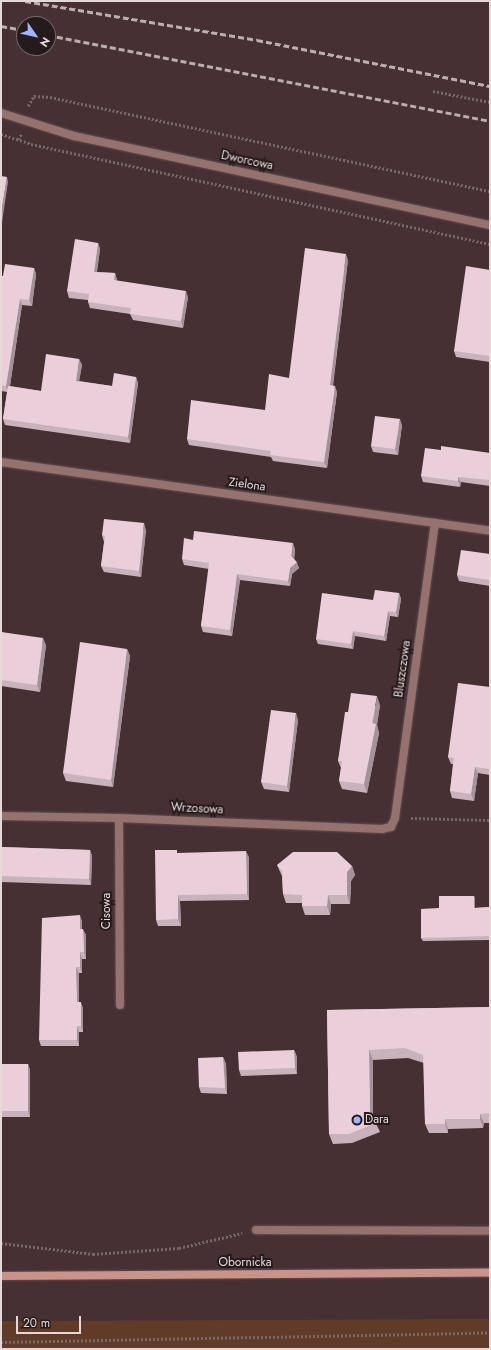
<!DOCTYPE html>
<style>
body{margin:0}
#map{position:relative;width:491px;height:1350px;overflow:hidden;background:#463033;font-family:Jost,sans-serif}
div>[style]{position:absolute}
.green>*{inset:0;background:#603c28}
.path>*{height:2.5px;margin-top:-1.25px;transform-origin:0;background:repeating-linear-gradient(90deg,#796668 0 2px,transparent 0 4px)}
.roads{filter:drop-shadow(0 0 1px #634e51) drop-shadow(0 0 1px #634e51)}
.street>*{height:8px;margin:-4px;padding:0 4px;transform-origin:4px;border-radius:4px;background:#95726d}
.secondary>*{height:8px;margin:-4px;padding:0 4px;transform-origin:4px;border-radius:4px;background:#ca938a}
.rail>*{height:3px;margin-top:-1.5px;transform-origin:0;background:repeating-linear-gradient(90deg,#beaeaf 0 6px,transparent 0 9px)}
.wall>*{inset:0;background:#c9b2bc}
.shaded-wall>*{inset:0;background:#a49199}
.building>*{inset:0;background:#eacfdb}
.dots>*{width:11px;height:11px;translate:-50% -50%;box-sizing:border-box;border:2px solid #261b1c;border-radius:50%}
span{translate:-50% -50%;white-space:nowrap;text-align:center;line-height:1.15;-webkit-text-stroke:4px #261b1c;paint-order:stroke}
.street-label{font-size:12px;color:#e6d7d8}
.poi-label{font-size:12px;color:#e6d7d8}
.left{translate:0 -50%;text-align:left}
.frame{position:absolute;inset:0;border:2px solid #e6d7d8;pointer-events:none}
.north{position:absolute;left:16px;top:16px;width:40px;height:40px;box-sizing:border-box;background:#261b1c;border:1px solid #736667;border-radius:50%;rotate:124deg;font-size:11px;font-weight:700;line-height:16px;text-align:center;color:#e6d7d8}
.north::after{content:'';display:block;margin:auto;width:14px;height:18px;background:#a1b3fd;clip-path:polygon(50% 0,100% 100%,50% 72%,0 100%)}
.scale{position:absolute;left:16px;top:1316px;width:65px;height:18px;box-sizing:border-box;border:2px solid #e6d7d8;border-top:0;padding-left:5px;font-size:12px;line-height:14px;white-space:nowrap;color:#e6d7d8;-webkit-text-stroke:3px #261b1c;paint-order:stroke}
</style>
<div id="map">
<div class="green">
<div style="clip-path:polygon(490px 1319px,490px 1349px,1px 1349px,1px 1321px)"></div>
</div>
<div class="path">
<div style="left:433px;top:91px;width:58px;rotate:10.9deg"></div>
<div style="left:28px;top:106px;width:12px;rotate:-59deg"></div>
<div style="left:34px;top:96px;width:16px;rotate:4deg"></div>
<div style="left:50px;top:97px;width:450px;rotate:12.1deg"></div>
<div style="left:1px;top:134px;width:32px;rotate:18deg"></div>
<div style="left:31px;top:144px;width:470px;rotate:12.3deg"></div>
<div style="left:19px;top:140px;width:6px;rotate:-72deg"></div>
<div style="left:411px;top:818px;width:79px;rotate:1.5deg"></div>
<div style="left:1px;top:1243px;width:93px;rotate:6.8deg"></div>
<div style="left:93px;top:1254px;width:86px;rotate:-4deg"></div>
<div style="left:179px;top:1248px;width:65px;rotate:-13.4deg"></div>
<div style="left:1px;top:1342px;width:489px;rotate:-1.1deg"></div>
</div>
<div class="roads">
<div class="street">
<div style="left:1px;top:113px;width:77px;rotate:17.5deg"></div>
<div style="left:74px;top:136px;width:425px;rotate:12.1deg"></div>
<div style="left:1px;top:462px;width:494px;rotate:8deg"></div>
<div style="left:1px;top:816px;width:118px;rotate:1deg"></div>
<div style="left:119px;top:818px;width:263px;rotate:2.4deg"></div>
<div style="left:382px;top:829px;width:9px;rotate:-13deg"></div>
<div style="left:391px;top:827px;width:10px;rotate:-66deg"></div>
<div style="left:395px;top:818px;width:298px;rotate:-82.3deg"></div>
<div style="left:119px;top:818px;width:187px;rotate:89.7deg"></div>
<div style="left:256px;top:1230px;width:234px;rotate:0.2deg"></div>
</div>
<div class="secondary">
<div style="left:1px;top:1276px;width:489px;rotate:-0.4deg"></div>
</div>
</div>
<div class="rail">
<div style="left:25px;top:1px;width:235px;rotate:9.5deg"></div>
<div style="left:257px;top:40px;width:237px;rotate:11.2deg"></div>
<div style="left:1px;top:26px;width:23px;rotate:10deg"></div>
<div style="left:48px;top:35px;width:450px;rotate:11deg"></div>
</div>
<div class="wall">
<div style="clip-path:polygon(98px 243px,100px 249px,97px 272px,115px 273px,117px 281px,188px 297px,183px 328px,133px 320px,130px 314px,90px 308px,88px 302px,88px 300px,69px 298px,67px 291px)"></div>
<div style="clip-path:polygon(348px 260px,333px 386px,337px 392px,327px 468px,273px 461px,271px 457px,189px 445px,187px 439px,265px 410px,289px 378px)"></div>
<div style="clip-path:polygon(34px 268px,36px 274px,32px 306px,22px 305px,10px 386px,41px 391px,79px 359px,82px 365px,79px 381px,112px 386px,136px 377px,138px 383px,130px 443px,5px 425px,3px 419px,7px 392px,1px 391px,1px 276px,3px 276px)"></div>
<div style="clip-path:polygon(490px 270px,490px 362px,456px 357px,454px 351px)"></div>
<div style="clip-path:polygon(402px 425px,398px 455px,373px 452px,371px 446px)"></div>
<div style="clip-path:polygon(441px 450px,490px 453px,490px 486px,461px 482px,460px 487px,423px 482px,421px 476px)"></div>
<div style="clip-path:polygon(146px 530px,141px 577px,104px 572px,101px 566px,104px 542px,102px 535px)"></div>
<div style="clip-path:polygon(193px 540px,295px 549px,294px 559px,299px 568px,292px 574px,290px 586px,240px 580px,232px 636px,203px 632px,201px 626px,209px 569px,184px 565px,182px 559px)"></div>
<div style="clip-path:polygon(490px 554px,490px 586px,459px 581px,457px 575px)"></div>
<div style="clip-path:polygon(399px 593px,401px 599px,398px 617px,390px 616px,386px 641px,355px 636px,353px 649px,318px 644px,316px 639px,373px 600px)"></div>
<div style="clip-path:polygon(1px 632px,46px 645px,40px 692px,1px 686px)"></div>
<div style="clip-path:polygon(127px 649px,130px 656px,113px 787px,66px 781px,63px 773px)"></div>
<div style="clip-path:polygon(490px 687px,490px 775px,478px 773px,474px 801px,452px 798px,450px 791px,453px 764px,451px 764px,448px 757px)"></div>
<div style="clip-path:polygon(380px 705px,377px 725px,379px 733px,367px 793px,342px 789px,339px 781px,341px 768px,338px 761px,348px 712px)"></div>
<div style="clip-path:polygon(298px 720px,289px 792px,264px 789px,261px 782px)"></div>
<div style="clip-path:polygon(1px 847px,90px 850px,92px 856px,91px 885px,1px 882px)"></div>
<div style="clip-path:polygon(178px 853px,249px 857px,249px 900px,180px 901px,181px 926px,158px 926px,156px 920px)"></div>
<div style="clip-path:polygon(277px 865px,352px 866px,355px 875px,351px 881px,350px 904px,331px 904px,330px 915px,305px 915px,302px 906px,302px 903px,286px 903px,283px 894px,282px 876px,281px 874px)"></div>
<div style="clip-path:polygon(474px 896px,475px 899px,475px 908px,490px 907px,490px 940px,423px 941px,421px 938px,439px 908px)"></div>
<div style="clip-path:polygon(82px 921px,82px 929px,86px 935px,86px 959px,82px 959px,82px 973px,79px 973px,79px 1002px,83px 1008px,83px 1032px,79px 1032px,79px 1046px,41px 1046px,39px 1040px)"></div>
<div style="clip-path:polygon(490px 1007px,490px 1123px,484px 1123px,483px 1128px,448px 1129px,448px 1133px,429px 1133px,425px 1124px,424px 1063px,408px 1058px,373px 1060px,373px 1117px,380px 1132px,352px 1143px,333px 1144px,329px 1134px,327px 1010px)"></div>
<div style="clip-path:polygon(294px 1050px,297px 1057px,297px 1074px,241px 1076px,239px 1070px)"></div>
<div style="clip-path:polygon(223px 1057px,226px 1064px,227px 1094px,201px 1093px,199px 1087px)"></div>
<div style="clip-path:polygon(1px 1064px,28px 1064px,30px 1070px,30px 1117px,1px 1117px)"></div>
</div>
<div class="shaded-wall">
<div style="clip-path:polygon(7px 177px,8px 182px,1px 229px,1px 214px)"></div>
<div style="clip-path:polygon(98px 243px,100px 249px,96px 278px,94px 272px)"></div>
<div style="clip-path:polygon(346px 254px,348px 260px,332px 391px,330px 385px)"></div>
<div style="clip-path:polygon(34px 268px,36px 274px,32px 306px,29px 300px)"></div>
<div style="clip-path:polygon(115px 273px,117px 279px,116px 286px,114px 280px)"></div>
<div style="clip-path:polygon(186px 291px,188px 297px,183px 328px,181px 321px)"></div>
<div style="clip-path:polygon(20px 299px,22px 305px,9px 392px,6px 386px)"></div>
<div style="clip-path:polygon(79px 359px,82px 365px,78px 387px,76px 381px)"></div>
<div style="clip-path:polygon(136px 377px,138px 383px,130px 443px,128px 437px)"></div>
<div style="clip-path:polygon(335px 386px,337px 392px,327px 468px,324px 462px)"></div>
<div style="clip-path:polygon(400px 419px,402px 425px,398px 455px,395px 449px)"></div>
<div style="clip-path:polygon(458px 477px,461px 482px,460px 487px,458px 481px)"></div>
<div style="clip-path:polygon(144px 523px,146px 530px,141px 577px,139px 571px)"></div>
<div style="clip-path:polygon(293px 543px,295px 549px,294px 562px,291px 556px)"></div>
<div style="clip-path:polygon(297px 562px,299px 568px,292px 574px,290px 586px,288px 581px,290px 568px)"></div>
<div style="clip-path:polygon(237px 574px,240px 580px,232px 636px,230px 630px)"></div>
<div style="clip-path:polygon(399px 593px,401px 599px,398px 617px,396px 612px)"></div>
<div style="clip-path:polygon(388px 611px,390px 616px,386px 641px,384px 636px)"></div>
<div style="clip-path:polygon(353px 631px,355px 636px,353px 649px,351px 644px)"></div>
<div style="clip-path:polygon(43px 638px,46px 645px,40px 692px,37px 685px)"></div>
<div style="clip-path:polygon(127px 649px,130px 656px,113px 787px,111px 780px)"></div>
<div style="clip-path:polygon(377px 696px,380px 705px,377px 725px,379px 733px,367px 793px,364px 784px)"></div>
<div style="clip-path:polygon(296px 713px,298px 720px,289px 792px,287px 786px)"></div>
<div style="clip-path:polygon(475px 767px,478px 773px,474px 801px,471px 794px)"></div>
<div style="clip-path:polygon(90px 850px,92px 856px,91px 885px,89px 879px)"></div>
<div style="clip-path:polygon(246px 851px,249px 857px,249px 900px,247px 894px)"></div>
<div style="clip-path:polygon(352px 866px,355px 875px,351px 881px,350px 904px,347px 895px,347px 872px)"></div>
<div style="clip-path:polygon(178px 895px,180px 901px,181px 926px,178px 919px)"></div>
<div style="clip-path:polygon(328px 895px,331px 904px,330px 915px,327px 906px)"></div>
<div style="clip-path:polygon(474px 896px,475px 899px,475px 911px,474px 908px)"></div>
<div style="clip-path:polygon(80px 915px,82px 921px,82px 935px,80px 929px)"></div>
<div style="clip-path:polygon(83px 929px,86px 935px,86px 959px,84px 952px)"></div>
<div style="clip-path:polygon(80px 952px,82px 959px,82px 973px,80px 967px)"></div>
<div style="clip-path:polygon(76px 967px,79px 973px,79px 1008px,77px 1002px)"></div>
<div style="clip-path:polygon(81px 1002px,83px 1008px,83px 1032px,81px 1026px)"></div>
<div style="clip-path:polygon(77px 1026px,79px 1032px,79px 1046px,77px 1040px)"></div>
<div style="clip-path:polygon(294px 1050px,297px 1057px,297px 1074px,295px 1068px)"></div>
<div style="clip-path:polygon(369px 1050px,373px 1060px,373px 1120px,370px 1111px)"></div>
<div style="clip-path:polygon(223px 1057px,226px 1064px,227px 1094px,225px 1088px)"></div>
<div style="clip-path:polygon(28px 1064px,30px 1070px,30px 1117px,28px 1111px)"></div>
<div style="clip-path:polygon(480px 1114px,484px 1123px,483px 1128px,480px 1119px)"></div>
<div style="clip-path:polygon(445px 1119px,448px 1129px,448px 1133px,445px 1124px)"></div>
</div>
<div class="building">
<div style="clip-path:polygon(1px 176px,7px 177px,1px 214px)"></div>
<div style="clip-path:polygon(75px 239px,98px 243px,94px 272px,115px 273px,114px 280px,186px 291px,181px 321px,130px 314px,131px 308px,88px 302px,89px 294px,67px 291px)"></div>
<div style="clip-path:polygon(305px 248px,346px 254px,330px 385px,335px 386px,324px 462px,270px 455px,271px 451px,187px 439px,191px 400px,265px 410px,269px 374px,289px 378px)"></div>
<div style="clip-path:polygon(5px 264px,34px 268px,29px 300px,20px 299px,6px 386px,1px 385px,1px 276px,3px 276px)"></div>
<div style="clip-path:polygon(466px 266px,490px 270px,490px 356px,454px 351px)"></div>
<div style="clip-path:polygon(46px 354px,79px 359px,76px 381px,112px 386px,114px 373px,136px 377px,128px 437px,3px 419px,8px 386px,41px 391px)"></div>
<div style="clip-path:polygon(375px 416px,400px 419px,395px 449px,371px 446px)"></div>
<div style="clip-path:polygon(441px 446px,490px 453px,490px 480px,458px 477px,458px 481px,421px 476px,425px 448px,441px 450px)"></div>
<div style="clip-path:polygon(104px 519px,144px 523px,139px 571px,101px 566px,105px 536px,102px 535px)"></div>
<div style="clip-path:polygon(194px 531px,293px 543px,291px 556px,297px 562px,290px 568px,288px 581px,237px 574px,230px 630px,201px 626px,209px 563px,182px 559px,184px 538px,193px 540px)"></div>
<div style="clip-path:polygon(461px 550px,490px 554px,490px 580px,457px 575px)"></div>
<div style="clip-path:polygon(375px 590px,399px 593px,396px 612px,388px 611px,384px 636px,353px 631px,351px 644px,316px 639px,322px 593px,373px 600px)"></div>
<div style="clip-path:polygon(1px 632px,43px 638px,37px 685px,1px 680px)"></div>
<div style="clip-path:polygon(80px 642px,127px 649px,111px 780px,63px 773px)"></div>
<div style="clip-path:polygon(458px 683px,490px 687px,490px 769px,475px 767px,471px 794px,450px 791px,454px 758px,448px 757px)"></div>
<div style="clip-path:polygon(351px 693px,377px 696px,372px 723px,376px 724px,364px 784px,339px 781px,342px 761px,338px 761px,345px 712px,348px 712px)"></div>
<div style="clip-path:polygon(271px 710px,296px 713px,287px 786px,261px 782px)"></div>
<div style="clip-path:polygon(1px 847px,90px 850px,89px 879px,1px 876px)"></div>
<div style="clip-path:polygon(155px 850px,177px 850px,177px 853px,246px 851px,247px 894px,178px 895px,178px 919px,156px 920px)"></div>
<div style="clip-path:polygon(293px 852px,337px 852px,352px 866px,347px 872px,347px 895px,328px 895px,327px 906px,302px 906px,302px 895px,283px 894px,282px 871px,277px 865px)"></div>
<div style="clip-path:polygon(439px 896px,474px 896px,474px 908px,490px 907px,490px 936px,421px 938px,421px 909px,439px 908px)"></div>
<div style="clip-path:polygon(80px 915px,80px 929px,83px 929px,84px 952px,80px 952px,80px 967px,76px 967px,77px 1002px,81px 1002px,81px 1026px,77px 1026px,77px 1040px,39px 1040px,42px 918px)"></div>
<div style="clip-path:polygon(490px 1007px,490px 1113px,480px 1114px,480px 1119px,445px 1119px,445px 1124px,425px 1124px,423px 1055px,405px 1048px,369px 1050px,370px 1111px,376px 1123px,349px 1134px,329px 1134px,327px 1010px)"></div>
<div style="clip-path:polygon(294px 1050px,295px 1068px,239px 1070px,238px 1052px)"></div>
<div style="clip-path:polygon(223px 1057px,225px 1088px,199px 1087px,198px 1058px)"></div>
<div style="clip-path:polygon(1px 1064px,28px 1064px,28px 1111px,1px 1111px)"></div>
</div>
<div class="dots">
<div style="left:357px;top:1120px;background:#a1b3fd"></div>
</div>
<div class="street-label">
<span style="left:247px;top:161px;rotate:12deg">Dworcowa</span>
<span style="left:247px;top:485px;rotate:8deg">Zielona</span>
<span style="left:403px;top:669px;rotate:-82deg">Bluszczowa</span>
<span style="left:197px;top:809px;rotate:3deg">Wrzosowa</span>
<span style="left:107px;top:911px;rotate:-90deg">Cisowa</span>
<span style="left:245px;top:1263px">Obornicka</span>
</div>
<div class="poi-label">
<span class="left" style="left:365px;top:1120px">Dara</span>
</div>
<div class="frame"></div>
<div class="north">N</div>
<div class="scale">20 m</div>
</div>
